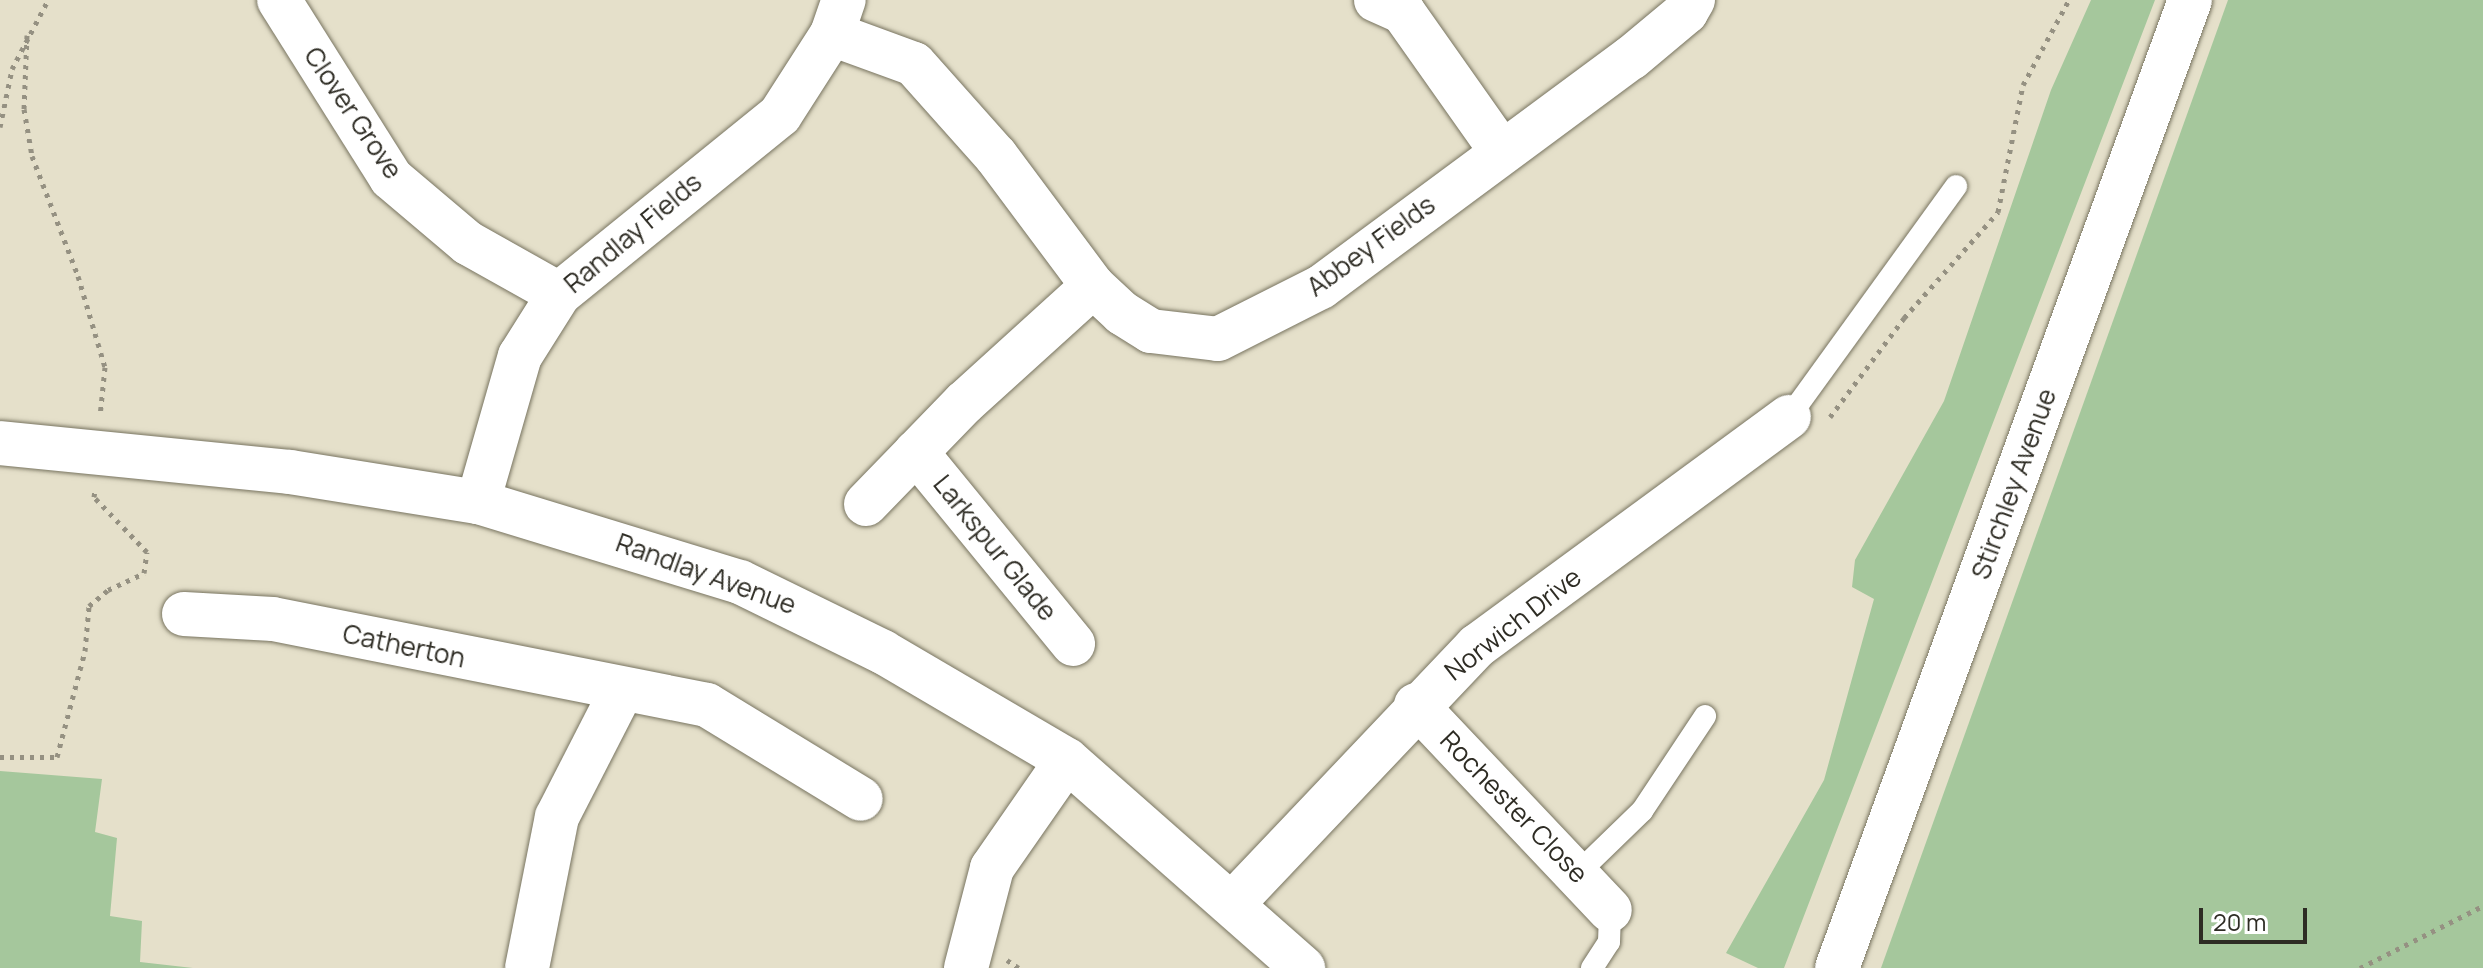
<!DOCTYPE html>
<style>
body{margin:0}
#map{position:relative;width:2483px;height:968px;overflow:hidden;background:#e5e0ca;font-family:Manrope,sans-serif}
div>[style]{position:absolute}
.green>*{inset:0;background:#a5c79c}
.path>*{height:5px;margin-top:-2.5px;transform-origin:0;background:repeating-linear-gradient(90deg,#959182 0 4px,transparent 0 10px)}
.roads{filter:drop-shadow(0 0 2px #787460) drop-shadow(0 0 2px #787460)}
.service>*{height:22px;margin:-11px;padding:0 11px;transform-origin:11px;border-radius:11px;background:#fff}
.minor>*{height:44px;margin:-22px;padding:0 22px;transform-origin:22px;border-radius:22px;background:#fff}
.tertiary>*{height:44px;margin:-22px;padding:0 22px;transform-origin:22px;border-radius:22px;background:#fff}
span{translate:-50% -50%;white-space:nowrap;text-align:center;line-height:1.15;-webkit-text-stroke:6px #fff;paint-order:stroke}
.street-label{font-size:26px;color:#2e2c24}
.scale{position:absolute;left:2199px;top:908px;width:108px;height:36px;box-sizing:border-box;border:4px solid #2e2c24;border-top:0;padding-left:10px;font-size:24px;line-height:28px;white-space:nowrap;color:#2e2c24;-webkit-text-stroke:6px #fff;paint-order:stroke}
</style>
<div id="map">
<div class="green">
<div style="clip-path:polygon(2091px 0,2155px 0,1784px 968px,1758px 968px,1726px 953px,1824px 780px,1874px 599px,1852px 587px,1855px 560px,1944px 401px,2051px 90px)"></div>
<div style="clip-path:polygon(2228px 0,2483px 0,2483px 968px,1881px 968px)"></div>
<div style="clip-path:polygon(0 771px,102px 779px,95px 832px,117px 838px,110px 916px,142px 921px,140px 962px,193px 968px,0 968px)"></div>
</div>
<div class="path">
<div style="left:27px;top:35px;width:74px;rotate:92.3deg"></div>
<div style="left:24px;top:109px;width:48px;rotate:80.3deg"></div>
<div style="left:32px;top:156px;width:129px;rotate:69deg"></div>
<div style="left:78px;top:276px;width:95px;rotate:73.5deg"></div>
<div style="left:105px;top:367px;width:49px;rotate:95.8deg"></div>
<div style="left:0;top:127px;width:59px;rotate:-78.3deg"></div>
<div style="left:12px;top:69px;width:78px;rotate:-62.4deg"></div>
<div style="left:1830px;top:417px;width:124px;rotate:-53.2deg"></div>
<div style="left:1904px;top:318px;width:142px;rotate:-48.4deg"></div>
<div style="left:1998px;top:212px;width:129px;rotate:-78.9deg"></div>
<div style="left:2023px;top:85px;width:97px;rotate:-61.6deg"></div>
<div style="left:0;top:757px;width:57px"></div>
<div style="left:57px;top:757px;width:110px;rotate:-75.2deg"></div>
<div style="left:85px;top:651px;width:45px;rotate:-84.9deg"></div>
<div style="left:89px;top:606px;width:25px;rotate:-40deg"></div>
<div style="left:108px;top:590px;width:40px;rotate:-25deg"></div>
<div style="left:144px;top:573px;width:21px;rotate:-82deg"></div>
<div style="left:147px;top:552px;width:76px;rotate:-133.9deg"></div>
<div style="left:94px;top:497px;width:7px;rotate:-82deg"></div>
<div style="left:1007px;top:960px;width:14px;rotate:34deg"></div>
<div style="left:2360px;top:968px;width:138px;rotate:-26.8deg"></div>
</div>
<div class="roads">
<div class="service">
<div style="left:1789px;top:417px;width:285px;rotate:-54.1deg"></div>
<div style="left:1579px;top:872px;width:88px;rotate:-44.1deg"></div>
<div style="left:1642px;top:811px;width:114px;rotate:-56.4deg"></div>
<div style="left:1592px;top:968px;width:31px;rotate:-57deg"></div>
<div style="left:1609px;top:942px;width:32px;rotate:-88deg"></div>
</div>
<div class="minor">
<div style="left:279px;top:0;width:210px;rotate:57.8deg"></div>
<div style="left:391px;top:178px;width:101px;rotate:40.2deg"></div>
<div style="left:468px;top:243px;width:104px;rotate:29.3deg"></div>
<div style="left:1376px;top:0;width:30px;rotate:24deg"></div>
<div style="left:1403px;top:12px;width:170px;rotate:54.8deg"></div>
<div style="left:832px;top:34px;width:87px;rotate:20.1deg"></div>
<div style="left:914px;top:64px;width:123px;rotate:48.3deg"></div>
<div style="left:996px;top:156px;width:162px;rotate:53.3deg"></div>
<div style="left:1093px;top:286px;width:40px;rotate:43deg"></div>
<div style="left:1122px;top:313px;width:34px;rotate:32deg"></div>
<div style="left:1151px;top:331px;width:67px;rotate:6.8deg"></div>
<div style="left:1218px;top:339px;width:115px;rotate:-26.8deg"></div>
<div style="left:1321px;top:287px;width:385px;rotate:-36.5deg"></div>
<div style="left:1631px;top:58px;width:72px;rotate:-39.9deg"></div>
<div style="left:1686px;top:12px;width:14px;rotate:-60deg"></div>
<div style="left:916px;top:452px;width:248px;rotate:50.7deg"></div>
<div style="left:478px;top:502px;width:152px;rotate:-74deg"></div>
<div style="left:520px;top:356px;width:73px;rotate:-57.8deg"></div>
<div style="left:559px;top:294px;width:284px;rotate:-39deg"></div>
<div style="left:780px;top:115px;width:96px;rotate:-57.3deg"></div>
<div style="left:832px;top:34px;width:36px;rotate:-71deg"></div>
<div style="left:866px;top:504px;width:141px;rotate:-45.9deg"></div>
<div style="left:964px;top:403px;width:174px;rotate:-42.2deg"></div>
<div style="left:184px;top:614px;width:89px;rotate:3.2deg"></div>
<div style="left:273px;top:619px;width:442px;rotate:11.2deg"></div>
<div style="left:707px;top:705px;width:180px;rotate:31.4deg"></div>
<div style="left:1416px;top:705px;width:282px;rotate:46.6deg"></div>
<div style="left:1234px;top:902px;width:353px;rotate:-46.5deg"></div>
<div style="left:1477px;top:646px;width:387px;rotate:-36.3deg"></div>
<div style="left:527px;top:968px;width:154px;rotate:-78.8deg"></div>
<div style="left:557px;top:817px;width:143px;rotate:-62.9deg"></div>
<div style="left:966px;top:968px;width:103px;rotate:-75.4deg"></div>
<div style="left:992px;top:868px;width:131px;rotate:-55.2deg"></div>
</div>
<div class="tertiary">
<div style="left:0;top:443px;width:291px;rotate:5.7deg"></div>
<div style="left:290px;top:472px;width:190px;rotate:9.1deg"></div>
<div style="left:478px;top:502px;width:274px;rotate:17deg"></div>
<div style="left:740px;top:582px;width:159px;rotate:26.1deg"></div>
<div style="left:883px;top:652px;width:213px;rotate:30.4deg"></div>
<div style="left:1067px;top:760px;width:315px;rotate:41.4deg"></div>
<div style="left:1837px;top:968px;width:1030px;rotate:-69.96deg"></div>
</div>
</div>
<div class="street-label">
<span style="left:353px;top:113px;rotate:56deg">Clover Grove</span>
<span style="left:633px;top:233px;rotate:-40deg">Randlay Fields</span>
<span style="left:1371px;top:246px;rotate:-36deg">Abbey Fields</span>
<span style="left:2014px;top:484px;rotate:-70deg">Stirchley Avenue</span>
<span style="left:995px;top:548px;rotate:51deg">Larkspur Glade</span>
<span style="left:706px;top:574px;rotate:20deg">Randlay Avenue</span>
<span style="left:1513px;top:624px;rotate:-38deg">Norwich Drive</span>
<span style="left:404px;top:646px;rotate:12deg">Catherton</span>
<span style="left:1514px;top:807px;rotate:46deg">Rochester Close</span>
</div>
<div class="scale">20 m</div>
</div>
